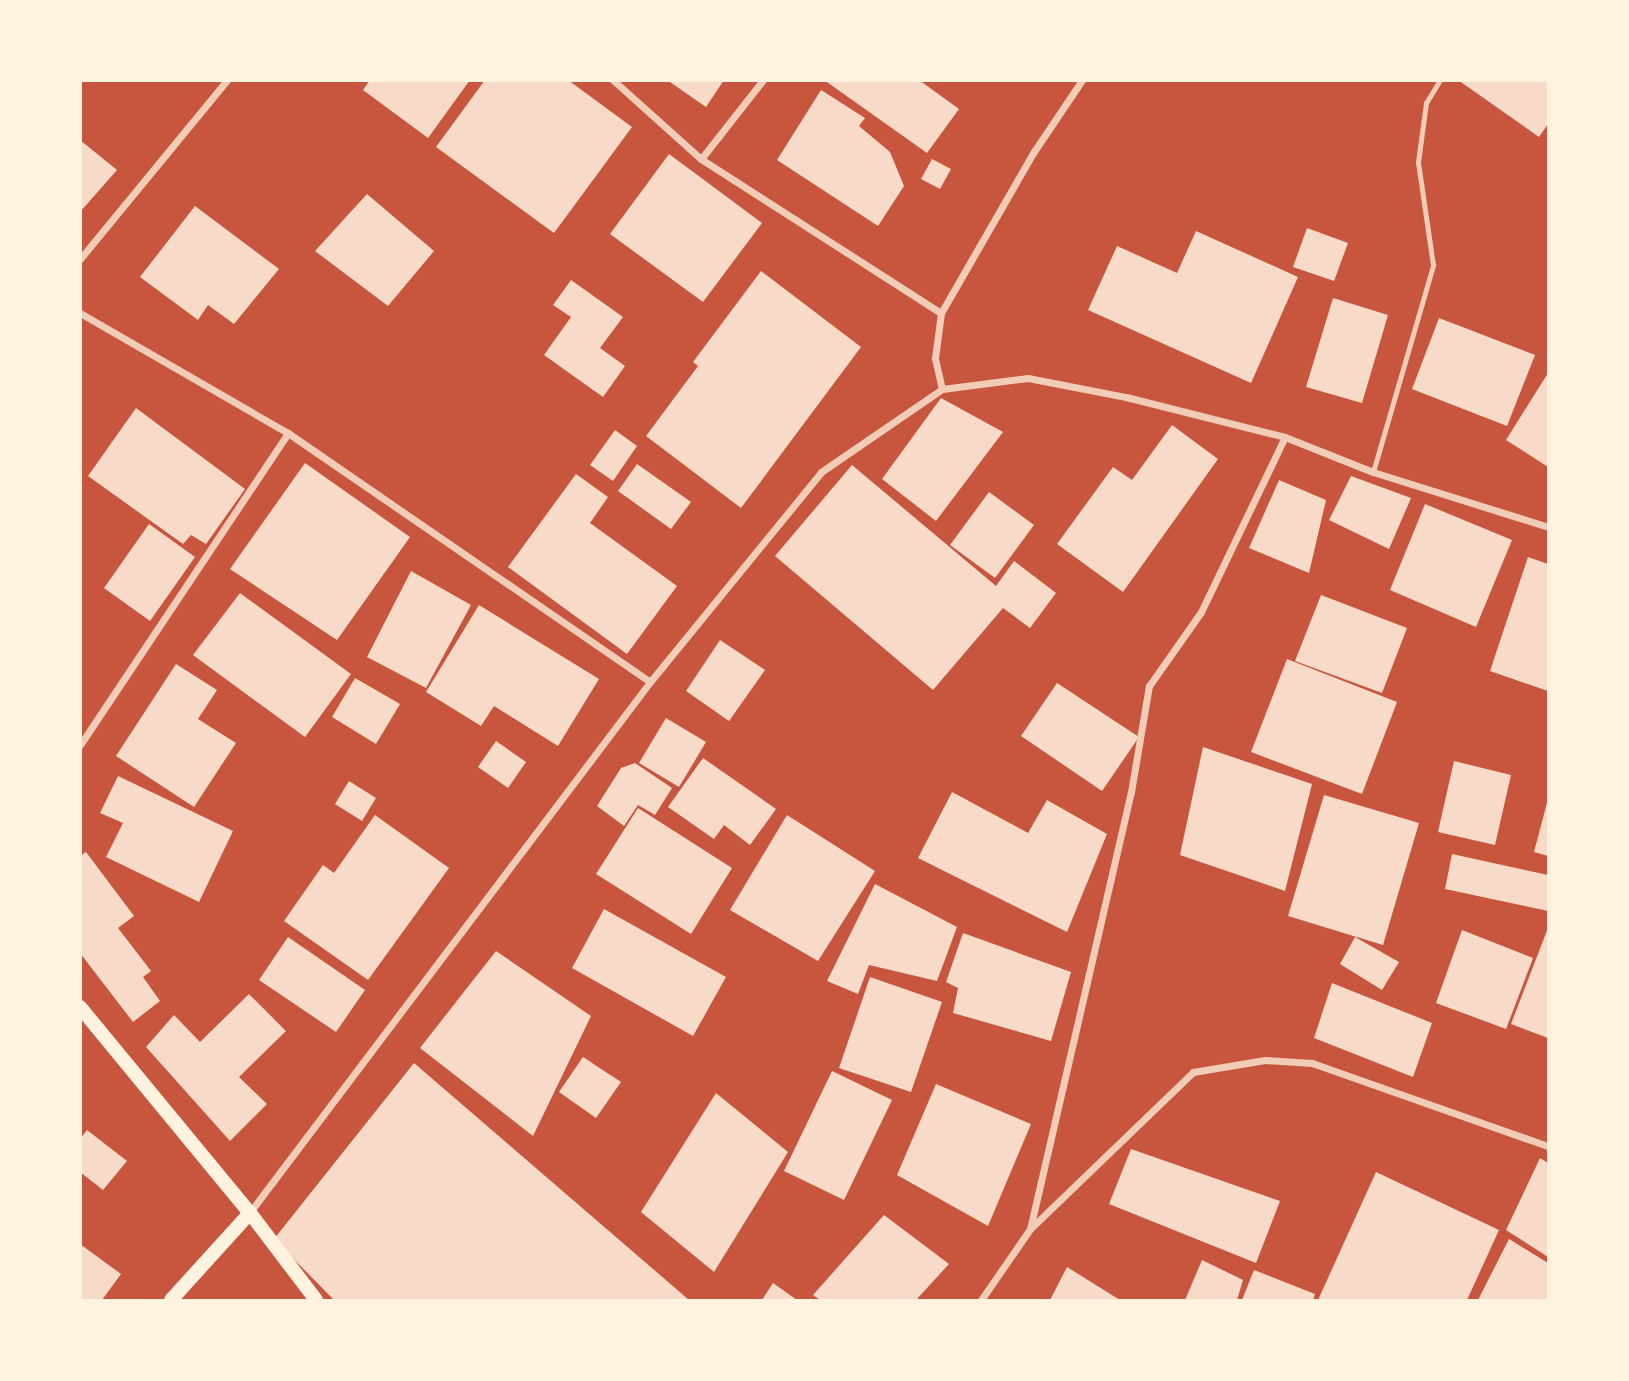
<!DOCTYPE html>
<style>
body{margin:0}
#map{position:relative;width:1629px;height:1381px;overflow:hidden;background:#c8553d;font-family:"Golos Text",sans-serif}
div>[style]{position:absolute}
.building>*{inset:0;background:#f7dbc8}
.service>*{height:5px;margin:-2.5px;padding:0 2.5px;transform-origin:2.5px;border-radius:2.5px;background:#f1ccb7}
.minor>*{height:7px;margin:-3.5px;padding:0 3.5px;transform-origin:3.5px;border-radius:3.5px;background:#f1ccb7}
.secondary>*{height:14px;margin:-7px;padding:0 7px;transform-origin:7px;border-radius:7px;background:#fff3e0}
span{translate:-50% -50%;white-space:nowrap;text-align:center;line-height:1.15;-webkit-text-stroke:6px #fff3e0;paint-order:stroke}
.frame{position:absolute;inset:0;border:82px solid #fff3e0;pointer-events:none}
</style>
<div id="map">
<div class="building">
<div style="clip-path:polygon(370px 80px,470px 80px,428px 138px,363px 90px)"></div>
<div style="clip-path:polygon(485px 80px,568px 80px,632px 127px,554px 233px,436px 147px)"></div>
<div style="clip-path:polygon(667px 80px,724px 80px,706px 107px)"></div>
<div style="clip-path:polygon(824px 80px,919px 80px,959px 109px,927px 153px)"></div>
<div style="clip-path:polygon(1458px 80px,1548px 80px,1548px 124px,1539px 137px)"></div>
<div style="clip-path:polygon(821px 90px,865px 118px,859px 126px,890px 152px,904px 186px,878px 226px,777px 160px)"></div>
<div style="clip-path:polygon(80px 140px,117px 170px,80px 212px)"></div>
<div style="clip-path:polygon(669px 154px,762px 223px,703px 302px,610px 234px)"></div>
<div style="clip-path:polygon(932px 159px,951px 169px,940px 189px,921px 179px)"></div>
<div style="clip-path:polygon(367px 194px,434px 251px,388px 306px,315px 251px)"></div>
<div style="clip-path:polygon(195px 206px,279px 269px,234px 324px,208px 305px,198px 320px,140px 277px)"></div>
<div style="clip-path:polygon(1307px 228px,1348px 243px,1334px 281px,1293px 267px)"></div>
<div style="clip-path:polygon(1196px 231px,1298px 277px,1251px 383px,1088px 310px,1117px 246px,1177px 273px)"></div>
<div style="clip-path:polygon(761px 271px,861px 347px,741px 508px,646px 436px,698px 366px,693px 362px)"></div>
<div style="clip-path:polygon(571px 280px,623px 317px,600px 348px,625px 366px,603px 397px,544px 355px,571px 317px,553px 305px)"></div>
<div style="clip-path:polygon(1333px 298px,1388px 315px,1362px 403px,1306px 387px)"></div>
<div style="clip-path:polygon(1439px 318px,1535px 355px,1507px 426px,1412px 389px)"></div>
<div style="clip-path:polygon(1548px 373px,1548px 467px,1506px 440px)"></div>
<div style="clip-path:polygon(941px 398px,1003px 432px,936px 521px,882px 479px)"></div>
<div style="clip-path:polygon(136px 408px,245px 489px,206px 544px,191px 535px,183px 544px,88px 476px)"></div>
<div style="clip-path:polygon(1172px 425px,1218px 459px,1123px 592px,1057px 544px,1113px 467px,1132px 480px)"></div>
<div style="clip-path:polygon(615px 430px,637px 446px,613px 481px,590px 465px)"></div>
<div style="clip-path:polygon(305px 463px,410px 537px,337px 640px,230px 569px)"></div>
<div style="clip-path:polygon(637px 464px,691px 502px,671px 529px,618px 491px)"></div>
<div style="clip-path:polygon(852px 465px,996px 586px,1014px 561px,1056px 593px,1030px 628px,1003px 608px,933px 690px,775px 556px)"></div>
<div style="clip-path:polygon(576px 474px,608px 497px,590px 523px,677px 586px,627px 654px,508px 567px)"></div>
<div style="clip-path:polygon(1351px 476px,1411px 498px,1389px 549px,1329px 520px)"></div>
<div style="clip-path:polygon(1279px 480px,1326px 500px,1309px 573px,1249px 548px)"></div>
<div style="clip-path:polygon(989px 492px,1034px 525px,995px 578px,950px 545px)"></div>
<div style="clip-path:polygon(1425px 504px,1512px 540px,1476px 627px,1390px 590px)"></div>
<div style="clip-path:polygon(149px 524px,195px 557px,150px 621px,104px 588px)"></div>
<div style="clip-path:polygon(1528px 557px,1548px 564px,1548px 691px,1490px 671px)"></div>
<div style="clip-path:polygon(411px 571px,471px 605px,426px 688px,367px 657px)"></div>
<div style="clip-path:polygon(240px 593px,351px 674px,305px 737px,193px 655px)"></div>
<div style="clip-path:polygon(1321px 595px,1407px 628px,1382px 693px,1295px 661px)"></div>
<div style="clip-path:polygon(479px 605px,599px 679px,558px 746px,494px 706px,481px 726px,426px 692px)"></div>
<div style="clip-path:polygon(720px 640px,765px 670px,729px 721px,686px 691px)"></div>
<div style="clip-path:polygon(1287px 659px,1397px 702px,1362px 794px,1251px 752px)"></div>
<div style="clip-path:polygon(176px 664px,217px 690px,198px 719px,236px 743px,194px 807px,116px 756px)"></div>
<div style="clip-path:polygon(355px 678px,400px 704px,376px 744px,332px 717px)"></div>
<div style="clip-path:polygon(1057px 683px,1139px 737px,1102px 791px,1021px 736px)"></div>
<div style="clip-path:polygon(666px 718px,706px 742px,679px 787px,639px 763px)"></div>
<div style="clip-path:polygon(496px 741px,526px 762px,508px 788px,478px 767px)"></div>
<div style="clip-path:polygon(1203px 747px,1312px 784px,1285px 891px,1180px 855px)"></div>
<div style="clip-path:polygon(703px 758px,776px 809px,750px 845px,724px 825px,714px 839px,668px 807px)"></div>
<div style="clip-path:polygon(1454px 761px,1511px 775px,1495px 845px,1438px 832px)"></div>
<div style="clip-path:polygon(635px 763px,672px 788px,655px 815px,638px 805px,624px 826px,597px 806px,621px 768px)"></div>
<div style="clip-path:polygon(118px 776px,233px 831px,199px 902px,106px 857px,123px 823px,100px 813px)"></div>
<div style="clip-path:polygon(349px 781px,376px 798px,362px 821px,335px 804px)"></div>
<div style="clip-path:polygon(952px 792px,1028px 833px,1047px 800px,1107px 834px,1067px 932px,918px 858px)"></div>
<div style="clip-path:polygon(1324px 795px,1419px 823px,1383px 945px,1288px 916px)"></div>
<div style="clip-path:polygon(1548px 799px,1548px 856px,1534px 852px)"></div>
<div style="clip-path:polygon(638px 808px,732px 868px,691px 934px,596px 874px)"></div>
<div style="clip-path:polygon(375px 815px,449px 868px,368px 980px,284px 921px,323px 865px,334px 873px)"></div>
<div style="clip-path:polygon(787px 815px,875px 871px,818px 961px,730px 910px)"></div>
<div style="clip-path:polygon(86px 852px,134px 916px,118px 928px,151px 971px,143px 977px,160px 1001px,133px 1022px,80px 953px,80px 856px)"></div>
<div style="clip-path:polygon(1452px 854px,1548px 875px,1548px 911px,1445px 889px)"></div>
<div style="clip-path:polygon(875px 884px,957px 927px,937px 981px,869px 965px,858px 994px,827px 981px)"></div>
<div style="clip-path:polygon(604px 909px,726px 977px,693px 1036px,572px 968px)"></div>
<div style="clip-path:polygon(1548px 928px,1548px 1038px,1511px 1024px)"></div>
<div style="clip-path:polygon(1462px 930px,1533px 958px,1506px 1029px,1436px 1003px)"></div>
<div style="clip-path:polygon(963px 933px,1071px 972px,1051px 1041px,953px 1013px,958px 988px,946px 982px)"></div>
<div style="clip-path:polygon(288px 937px,365px 990px,336px 1032px,259px 980px)"></div>
<div style="clip-path:polygon(1355px 937px,1399px 962px,1382px 990px,1340px 964px)"></div>
<div style="clip-path:polygon(496px 951px,591px 1016px,533px 1136px,420px 1048px)"></div>
<div style="clip-path:polygon(870px 977px,942px 1002px,911px 1092px,839px 1068px)"></div>
<div style="clip-path:polygon(1332px 983px,1432px 1023px,1413px 1077px,1314px 1038px)"></div>
<div style="clip-path:polygon(249px 994px,286px 1031px,239px 1077px,267px 1104px,230px 1141px,146px 1047px,174px 1015px,200px 1042px)"></div>
<div style="clip-path:polygon(583px 1057px,621px 1082px,596px 1118px,559px 1092px)"></div>
<div style="clip-path:polygon(414px 1063px,689px 1300px,334px 1300px,274px 1239px)"></div>
<div style="clip-path:polygon(832px 1071px,892px 1100px,844px 1200px,784px 1171px)"></div>
<div style="clip-path:polygon(936px 1084px,1031px 1124px,988px 1226px,897px 1175px)"></div>
<div style="clip-path:polygon(716px 1093px,788px 1152px,714px 1272px,641px 1212px)"></div>
<div style="clip-path:polygon(87px 1130px,127px 1161px,103px 1190px,80px 1172px,80px 1139px)"></div>
<div style="clip-path:polygon(1131px 1149px,1280px 1201px,1256px 1263px,1109px 1204px)"></div>
<div style="clip-path:polygon(1540px 1158px,1548px 1163px,1548px 1257px,1506px 1230px)"></div>
<div style="clip-path:polygon(1376px 1172px,1499px 1230px,1467px 1300px,1318px 1300px)"></div>
<div style="clip-path:polygon(884px 1215px,949px 1264px,916px 1300px,820px 1300px,813px 1295px)"></div>
<div style="clip-path:polygon(1509px 1239px,1548px 1263px,1548px 1300px,1478px 1300px)"></div>
<div style="clip-path:polygon(80px 1244px,121px 1274px,102px 1300px,80px 1300px)"></div>
<div style="clip-path:polygon(1202px 1260px,1243px 1280px,1237px 1300px,1185px 1300px)"></div>
<div style="clip-path:polygon(1067px 1267px,1120px 1300px,1050px 1300px)"></div>
<div style="clip-path:polygon(1254px 1270px,1315px 1294px,1313px 1300px,1242px 1300px)"></div>
<div style="clip-path:polygon(773px 1283px,797px 1300px,762px 1300px)"></div>
</div>
<div class="service">
<div style="left:1373px;top:472px;width:216px;rotate:-73.8deg"></div>
<div style="left:1433px;top:265px;width:104px;rotate:-98.3deg"></div>
<div style="left:1418px;top:162px;width:60px;rotate:-82.3deg"></div>
<div style="left:1426px;top:103px;width:27px;rotate:-59deg"></div>
</div>
<div class="minor">
<div style="left:613px;top:80px;width:118px;rotate:41.9deg"></div>
<div style="left:701px;top:159px;width:285px;rotate:32.7deg"></div>
<div style="left:701px;top:159px;width:100px;rotate:-51.9deg"></div>
<div style="left:80px;top:259px;width:232px;rotate:-50.6deg"></div>
<div style="left:80px;top:313px;width:240px;rotate:30deg"></div>
<div style="left:288px;top:433px;width:439px;rotate:34.5deg"></div>
<div style="left:942px;top:389px;width:32px;rotate:-103deg"></div>
<div style="left:935px;top:358px;width:45px;rotate:-82.4deg"></div>
<div style="left:941px;top:313px;width:185px;rotate:-60.1deg"></div>
<div style="left:1033px;top:153px;width:88px;rotate:-56.1deg"></div>
<div style="left:80px;top:745px;width:375px;rotate:-56.3deg"></div>
<div style="left:250px;top:1212px;width:664px;rotate:-52.96deg"></div>
<div style="left:650px;top:682px;width:271px;rotate:-50.8deg"></div>
<div style="left:821px;top:472px;width:147px;rotate:-34.4deg"></div>
<div style="left:942px;top:389px;width:87px;rotate:-7.3deg"></div>
<div style="left:1028px;top:378px;width:100px;rotate:11deg"></div>
<div style="left:1126px;top:397px;width:164px;rotate:14.1deg"></div>
<div style="left:1285px;top:437px;width:95px;rotate:21.7deg"></div>
<div style="left:1373px;top:472px;width:183px;rotate:17.4deg"></div>
<div style="left:1030px;top:1229px;width:449px;rotate:-77deg"></div>
<div style="left:1131px;top:792px;width:108px;rotate:-80.4deg"></div>
<div style="left:1149px;top:686px;width:90px;rotate:-54.9deg"></div>
<div style="left:1201px;top:612px;width:194px;rotate:-64.4deg"></div>
<div style="left:981px;top:1300px;width:86px;rotate:-55.4deg"></div>
<div style="left:1030px;top:1229px;width:226px;rotate:-43.9deg"></div>
<div style="left:1193px;top:1072px;width:73px;rotate:-9.5deg"></div>
<div style="left:1265px;top:1060px;width:47px;rotate:3.7deg"></div>
<div style="left:1312px;top:1063px;width:250px;rotate:19.4deg"></div>
</div>
<div class="secondary">
<div style="left:80px;top:1007px;width:267px;rotate:50.5deg"></div>
<div style="left:250px;top:1213px;width:109px;rotate:52.8deg"></div>
<div style="left:171px;top:1300px;width:118px;rotate:-47.8deg"></div>
</div>
<div class="frame"></div>
</div>
